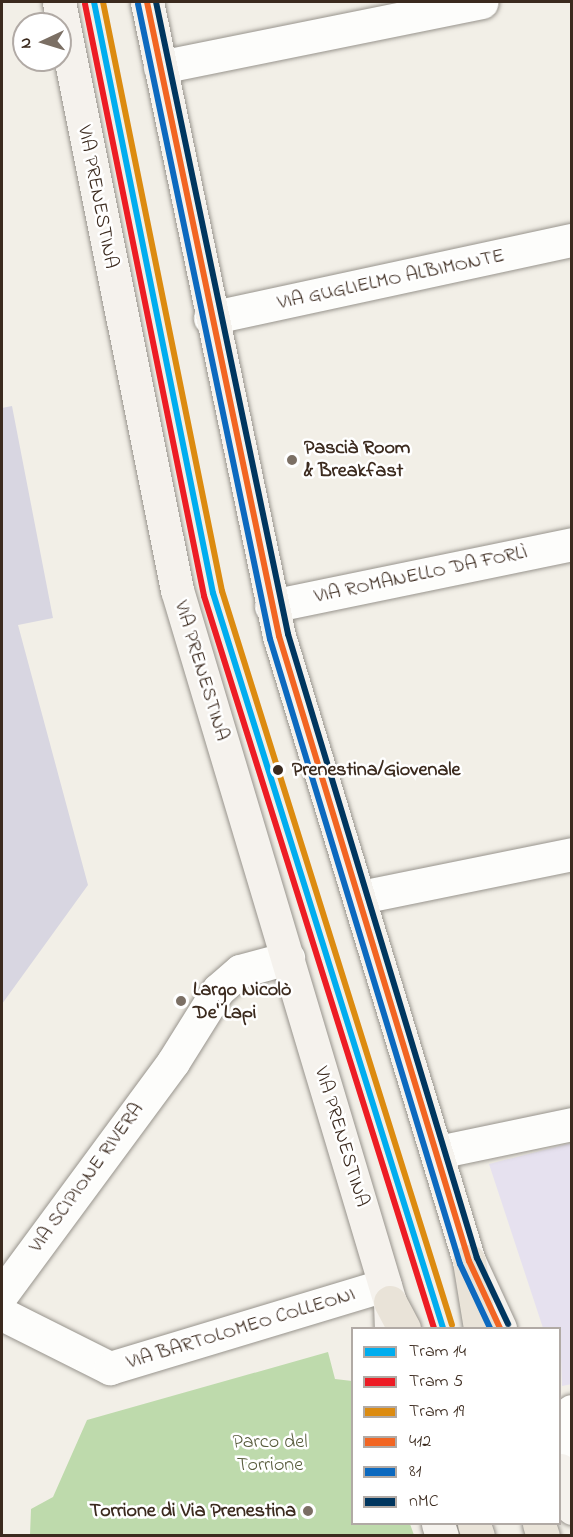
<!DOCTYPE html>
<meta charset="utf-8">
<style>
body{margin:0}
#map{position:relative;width:573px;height:1537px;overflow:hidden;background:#f2efe7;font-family:"Indie Flower",sans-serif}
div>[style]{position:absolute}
.built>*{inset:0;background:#e6e1ef}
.industrial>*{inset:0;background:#d8d6e1}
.green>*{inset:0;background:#bedaac}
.roads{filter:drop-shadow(0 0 2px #98948d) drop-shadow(0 0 2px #98948d)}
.minor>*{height:33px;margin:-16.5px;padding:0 16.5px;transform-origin:16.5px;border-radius:16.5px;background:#fdfdfb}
.secondary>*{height:33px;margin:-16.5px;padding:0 16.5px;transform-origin:16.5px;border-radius:16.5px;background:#f5f2ed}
.trunk>*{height:33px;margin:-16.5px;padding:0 16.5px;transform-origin:16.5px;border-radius:16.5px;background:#e9e3d8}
.bus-1>*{height:6px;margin:-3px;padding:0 3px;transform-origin:3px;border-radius:3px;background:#f26522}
.bus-2>*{height:6px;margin:-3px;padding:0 3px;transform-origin:3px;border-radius:3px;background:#0c69bf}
.bus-3>*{height:6px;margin:-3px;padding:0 3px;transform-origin:3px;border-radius:3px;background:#00365f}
.tram-1>*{height:6px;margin:-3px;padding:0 3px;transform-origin:3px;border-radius:3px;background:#00adef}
.tram-2>*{height:6px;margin:-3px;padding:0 3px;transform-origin:3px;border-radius:3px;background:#ed1c24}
.tram-3>*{height:6px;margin:-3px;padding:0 3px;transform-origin:3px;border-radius:3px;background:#dc8b10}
.dots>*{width:16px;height:16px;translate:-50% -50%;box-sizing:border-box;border:3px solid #fff;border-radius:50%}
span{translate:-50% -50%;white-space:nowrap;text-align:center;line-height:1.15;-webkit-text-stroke:5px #fff;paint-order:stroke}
.street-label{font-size:20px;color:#3b2a1e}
.poi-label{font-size:20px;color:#3b2a1e;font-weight:700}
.left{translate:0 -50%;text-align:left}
.right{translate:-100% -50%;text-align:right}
.stop-label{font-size:20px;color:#3b2a1e;font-weight:700}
.park-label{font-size:20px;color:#565a3a}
.frame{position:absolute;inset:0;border:3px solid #3b2a1e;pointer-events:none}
.legend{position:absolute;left:351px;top:1327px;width:210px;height:198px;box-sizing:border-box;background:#fff;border:2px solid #b1aaa5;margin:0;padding:8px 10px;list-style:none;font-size:18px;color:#3b2a1e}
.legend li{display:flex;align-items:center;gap:12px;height:30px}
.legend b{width:30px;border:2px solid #b1aaa5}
.north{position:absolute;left:12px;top:12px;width:60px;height:60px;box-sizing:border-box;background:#fff;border:2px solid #b1aaa5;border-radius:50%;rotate:266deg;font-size:16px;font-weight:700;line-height:24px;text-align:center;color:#3b2a1e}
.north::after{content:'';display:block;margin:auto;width:21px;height:27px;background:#7b6f64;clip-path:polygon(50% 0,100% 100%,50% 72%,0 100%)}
</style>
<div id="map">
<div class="built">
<div style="clip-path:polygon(571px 1143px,572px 1384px,562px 1386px,560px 1328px,543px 1328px,489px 1164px)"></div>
</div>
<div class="industrial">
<div style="clip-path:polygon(12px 406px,53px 618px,18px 625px,88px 885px,2px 1004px,2px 408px)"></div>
</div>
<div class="green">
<div style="clip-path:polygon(328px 1352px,335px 1379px,352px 1381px,352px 1524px,410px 1524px,414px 1535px,30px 1535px,31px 1509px,53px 1497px,87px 1420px)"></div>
</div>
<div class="roads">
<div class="minor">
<div style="left:160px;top:67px;width:328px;rotate:-11.4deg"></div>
<div style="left:210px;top:318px;width:370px;rotate:-12.2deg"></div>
<div style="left:271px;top:606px;width:307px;rotate:-11.6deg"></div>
<div style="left:361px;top:897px;width:215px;rotate:-11.5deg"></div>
<div style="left:438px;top:1152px;width:137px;rotate:-11.8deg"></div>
<div style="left:2px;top:1294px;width:288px;rotate:-53.6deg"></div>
<div style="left:173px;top:1062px;width:85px;rotate:-58deg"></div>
<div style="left:218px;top:990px;width:29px;rotate:-41deg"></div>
<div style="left:240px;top:971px;width:50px;rotate:-15.2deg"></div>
<div style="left:2px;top:1314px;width:121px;rotate:26.6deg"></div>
<div style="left:110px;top:1368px;width:287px;rotate:-16.8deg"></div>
<div style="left:560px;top:1420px;width:15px;rotate:-37deg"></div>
<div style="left:560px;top:1443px;width:18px;rotate:47deg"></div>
</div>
<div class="secondary">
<div style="left:59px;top:2px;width:600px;rotate:78.65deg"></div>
<div style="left:177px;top:590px;width:743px;rotate:73.35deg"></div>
<div style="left:390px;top:1302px;width:26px;rotate:88deg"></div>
<div style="left:147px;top:2px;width:648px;rotate:78.24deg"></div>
<div style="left:279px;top:636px;width:653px;rotate:73.09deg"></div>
<div style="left:469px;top:1261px;width:74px;rotate:65.2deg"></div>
<div style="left:560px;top:1470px;width:40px;rotate:72deg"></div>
<div style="left:438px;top:1524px;width:13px;rotate:72deg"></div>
</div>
<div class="trunk">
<div style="left:469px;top:1261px;width:68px;rotate:80.7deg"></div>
<div style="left:390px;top:1302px;width:30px;rotate:62deg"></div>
<div style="left:474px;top:1524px;width:13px;rotate:72deg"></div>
<div style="left:539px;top:1524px;width:13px;rotate:72deg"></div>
</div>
</div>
<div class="bus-1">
<div style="left:147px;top:2px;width:648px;rotate:78.24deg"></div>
<div style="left:279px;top:636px;width:653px;rotate:73.09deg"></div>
<div style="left:469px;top:1261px;width:74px;rotate:65.2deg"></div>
</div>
<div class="bus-2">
<div style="left:138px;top:4px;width:649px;rotate:78.26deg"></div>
<div style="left:270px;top:639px;width:653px;rotate:73.09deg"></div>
<div style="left:460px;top:1264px;width:71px;rotate:64.9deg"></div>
</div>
<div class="bus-3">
<div style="left:156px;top:2px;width:646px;rotate:78.2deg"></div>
<div style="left:288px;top:634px;width:652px;rotate:73.15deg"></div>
<div style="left:477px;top:1258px;width:73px;rotate:64.8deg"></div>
</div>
<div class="tram-1">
<div style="left:94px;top:2px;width:603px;rotate:78.62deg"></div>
<div style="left:213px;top:593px;width:770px;rotate:72.62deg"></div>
</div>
<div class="tram-2">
<div style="left:85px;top:4px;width:604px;rotate:78.63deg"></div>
<div style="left:204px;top:596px;width:767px;rotate:72.56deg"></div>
</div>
<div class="tram-3">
<div style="left:103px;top:2px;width:601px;rotate:78.58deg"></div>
<div style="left:222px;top:591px;width:769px;rotate:72.6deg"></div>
</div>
<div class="dots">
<div style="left:292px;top:460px;background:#7b6f64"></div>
<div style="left:278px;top:770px;background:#3b2a1e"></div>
<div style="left:181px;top:1001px;background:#7b6f64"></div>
<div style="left:308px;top:1511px;background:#7b6f64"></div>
</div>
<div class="street-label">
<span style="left:97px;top:197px;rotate:79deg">VIA PRENESTINA</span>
<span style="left:391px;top:280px;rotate:-12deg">VIA GUGLIELMO ALBIMONTE</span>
<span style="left:421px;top:575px;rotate:-12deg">VIA ROMANELLO DA FORLÌ</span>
<span style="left:201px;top:671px;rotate:73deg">VIA PRENESTINA</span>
<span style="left:341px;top:1137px;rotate:73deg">VIA PRENESTINA</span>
<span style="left:87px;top:1178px;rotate:-54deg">VIA SCIPIONE RIVERA</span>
<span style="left:241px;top:1329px;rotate:-17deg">VIA BARTOLOMEO COLLEONI</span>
</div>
<div class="poi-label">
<span class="left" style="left:304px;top:460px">Pascià Room<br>&amp; Breakfast</span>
<span class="left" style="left:193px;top:1002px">Largo Nicolò<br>De' Lapi</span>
<span class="right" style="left:296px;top:1511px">Torrione di Via Prenestina</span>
</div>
<div class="stop-label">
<span class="left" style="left:292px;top:770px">Prenestina/Giovenale</span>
</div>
<div class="park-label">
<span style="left:270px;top:1454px">Parco del<br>Torrione</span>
</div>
<div class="frame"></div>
<ul class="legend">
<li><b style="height:8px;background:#00adef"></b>Tram 14</li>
<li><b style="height:8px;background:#ed1c24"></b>Tram 5</li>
<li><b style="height:8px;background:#dc8b10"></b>Tram 19</li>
<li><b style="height:8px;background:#f26522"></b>412</li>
<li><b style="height:8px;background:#0c69bf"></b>81</li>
<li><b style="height:8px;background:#00365f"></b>nMC</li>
</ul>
<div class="north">N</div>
</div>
